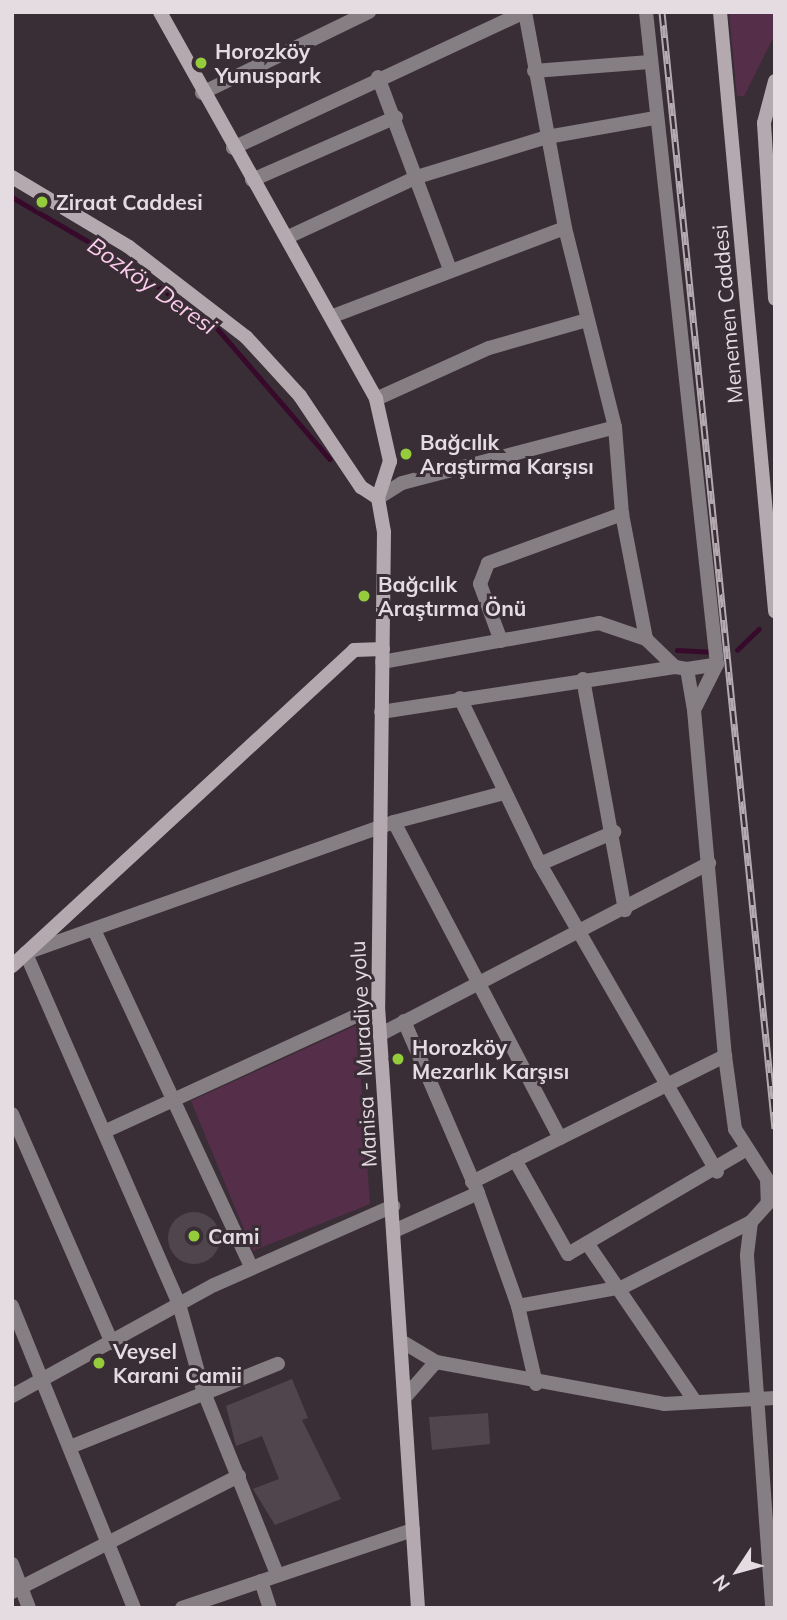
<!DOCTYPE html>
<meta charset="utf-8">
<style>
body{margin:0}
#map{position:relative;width:787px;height:1620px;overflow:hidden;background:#3a2e36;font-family:Mulish,sans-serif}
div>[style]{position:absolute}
.green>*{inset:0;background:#552e49}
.stream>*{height:4.5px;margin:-2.25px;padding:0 2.25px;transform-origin:2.25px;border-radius:2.25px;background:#370a2c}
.building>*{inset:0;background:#51454d}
.round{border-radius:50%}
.street>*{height:14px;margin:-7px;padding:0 7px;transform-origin:7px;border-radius:7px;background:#857e82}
.secondary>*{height:14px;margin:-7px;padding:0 7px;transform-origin:7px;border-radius:7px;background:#b3a9af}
.rail>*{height:7px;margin-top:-3.5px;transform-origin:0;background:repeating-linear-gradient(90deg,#3a2e36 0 13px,#b4abb1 0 26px);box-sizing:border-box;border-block:2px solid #b4abb1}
.dots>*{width:19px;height:19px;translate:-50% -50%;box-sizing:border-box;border:4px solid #3a2e36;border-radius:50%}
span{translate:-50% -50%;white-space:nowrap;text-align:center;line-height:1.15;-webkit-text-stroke:6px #3a2e36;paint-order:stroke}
.poi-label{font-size:21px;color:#e4dce1;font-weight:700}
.left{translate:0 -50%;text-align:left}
.street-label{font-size:21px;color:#e4dce1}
.water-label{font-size:23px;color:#fcccec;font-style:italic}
.frame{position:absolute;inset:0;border:14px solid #e4dce1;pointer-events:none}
.north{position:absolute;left:703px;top:1536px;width:70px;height:70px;-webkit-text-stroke:5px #3a2e36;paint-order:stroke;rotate:234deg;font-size:19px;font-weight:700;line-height:28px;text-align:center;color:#e4dce1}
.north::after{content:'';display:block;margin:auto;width:24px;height:32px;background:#e4dce1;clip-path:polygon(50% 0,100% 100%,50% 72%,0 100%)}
</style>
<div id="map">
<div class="green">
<div style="clip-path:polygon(729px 12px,775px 12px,775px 34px,744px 96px,737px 96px)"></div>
<div style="clip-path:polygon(357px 1025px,370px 1204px,253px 1251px,191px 1101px)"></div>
</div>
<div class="stream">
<div style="left:12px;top:197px;width:127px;rotate:30.2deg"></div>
<div style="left:122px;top:261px;width:115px;rotate:35.1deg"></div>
<div style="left:216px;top:327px;width:174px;rotate:49.2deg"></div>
<div style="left:677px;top:650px;width:33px;rotate:3deg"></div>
<div style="left:737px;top:650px;width:30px;rotate:-44deg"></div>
</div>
<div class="building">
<div class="round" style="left:168px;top:1212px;width:52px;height:52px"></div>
<div style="clip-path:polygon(292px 1379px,308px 1418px,302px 1420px,341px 1499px,275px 1525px,253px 1489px,279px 1479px,262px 1436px,236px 1446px,226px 1406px)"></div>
<div style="clip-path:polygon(488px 1413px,490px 1444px,432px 1450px,429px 1417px)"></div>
</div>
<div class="street">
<div style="left:525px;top:12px;width:220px;rotate:79.5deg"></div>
<div style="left:565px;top:228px;width:205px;rotate:75.9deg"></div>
<div style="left:615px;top:427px;width:87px;rotate:85.4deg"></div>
<div style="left:622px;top:514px;width:127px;rotate:79.1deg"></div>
<div style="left:646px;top:639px;width:40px;rotate:44deg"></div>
<div style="left:646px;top:12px;width:656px;rotate:83.79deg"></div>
<div style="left:717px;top:664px;width:51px;rotate:116.6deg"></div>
<div style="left:694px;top:710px;width:347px;rotate:84.9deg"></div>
<div style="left:725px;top:1056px;width:74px;rotate:82.2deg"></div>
<div style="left:735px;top:1129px;width:59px;rotate:57.4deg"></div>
<div style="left:767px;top:1179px;width:24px;rotate:88deg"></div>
<div style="left:768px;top:1203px;width:25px;rotate:132deg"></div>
<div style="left:751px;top:1222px;width:34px;rotate:97deg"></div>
<div style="left:747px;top:1256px;width:353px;rotate:85.9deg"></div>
<div style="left:534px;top:71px;width:116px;rotate:-4.4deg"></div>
<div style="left:378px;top:77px;width:203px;rotate:69.5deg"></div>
<div style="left:202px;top:93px;width:186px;rotate:-25.9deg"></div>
<div style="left:233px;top:148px;width:321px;rotate:-25deg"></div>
<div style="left:252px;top:180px;width:157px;rotate:-23.6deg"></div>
<div style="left:288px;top:237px;width:142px;rotate:-24.9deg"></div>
<div style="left:417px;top:177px;width:136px;rotate:-17.1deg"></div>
<div style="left:547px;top:137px;width:110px;rotate:-10deg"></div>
<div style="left:333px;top:316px;width:248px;rotate:-20.8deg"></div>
<div style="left:376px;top:399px;width:124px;rotate:-24.3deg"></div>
<div style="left:489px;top:348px;width:102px;rotate:-15.9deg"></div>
<div style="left:378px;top:498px;width:28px;rotate:-32deg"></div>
<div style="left:402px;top:483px;width:220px;rotate:-14.7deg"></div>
<div style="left:501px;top:641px;width:61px;rotate:-110.2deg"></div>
<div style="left:480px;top:584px;width:22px;rotate:-69deg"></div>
<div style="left:488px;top:563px;width:143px;rotate:-20.1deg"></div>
<div style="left:382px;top:662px;width:220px;rotate:-10.2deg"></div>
<div style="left:599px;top:623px;width:50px;rotate:18.8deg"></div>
<div style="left:687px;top:669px;width:30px;rotate:-9deg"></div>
<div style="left:583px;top:679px;width:235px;rotate:79.7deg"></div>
<div style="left:460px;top:698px;width:184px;rotate:64.3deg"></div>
<div style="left:540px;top:864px;width:355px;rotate:60.1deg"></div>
<div style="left:381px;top:712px;width:297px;rotate:-8.7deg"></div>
<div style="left:675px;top:667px;width:12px;rotate:9deg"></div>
<div style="left:687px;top:669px;width:42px;rotate:80.3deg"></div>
<div style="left:394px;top:822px;width:357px;rotate:62.3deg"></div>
<div style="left:540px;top:864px;width:81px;rotate:-23.4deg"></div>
<div style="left:95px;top:932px;width:370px;rotate:65deg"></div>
<div style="left:404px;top:1021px;width:187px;rotate:66.7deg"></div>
<div style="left:478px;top:1193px;width:120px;rotate:70.5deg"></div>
<div style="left:518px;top:1306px;width:80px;rotate:77deg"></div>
<div style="left:381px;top:1034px;width:370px;rotate:-27.5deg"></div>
<div style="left:12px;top:1114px;width:250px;rotate:66.4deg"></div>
<div style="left:108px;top:1130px;width:297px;rotate:-24.7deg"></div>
<div style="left:515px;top:1160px;width:108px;rotate:60.6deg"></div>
<div style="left:568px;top:1254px;width:208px;rotate:-30.4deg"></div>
<div style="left:472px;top:1182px;width:283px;rotate:-26.5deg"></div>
<div style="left:394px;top:1231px;width:92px;rotate:-24.3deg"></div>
<div style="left:587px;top:1243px;width:190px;rotate:55.7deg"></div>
<div style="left:12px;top:1306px;width:326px;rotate:68deg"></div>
<div style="left:518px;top:1306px;width:107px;rotate:-10.3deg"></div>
<div style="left:623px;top:1287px;width:144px;rotate:-26.9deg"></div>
<div style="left:401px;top:1341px;width:41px;rotate:31deg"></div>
<div style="left:436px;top:1362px;width:232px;rotate:10.4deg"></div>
<div style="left:664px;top:1404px;width:111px;rotate:-3.1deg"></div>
<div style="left:12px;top:1396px;width:230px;rotate:-28.8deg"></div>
<div style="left:214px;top:1285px;width:196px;rotate:-23.8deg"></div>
<div style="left:406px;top:1396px;width:45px;rotate:-48.6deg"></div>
<div style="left:70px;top:1447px;width:224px;rotate:-21.8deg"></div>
<div style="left:12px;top:1564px;width:47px;rotate:68.9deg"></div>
<div style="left:277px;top:1574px;width:198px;rotate:-111.9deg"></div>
<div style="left:203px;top:1390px;width:89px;rotate:-105.6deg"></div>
<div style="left:179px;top:1304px;width:383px;rotate:-113.6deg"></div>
<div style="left:26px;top:953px;width:391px;rotate:-19.6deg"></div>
<div style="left:394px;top:822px;width:114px;rotate:-14.8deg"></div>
<div style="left:261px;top:1581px;width:28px;rotate:72deg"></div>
<div style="left:12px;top:1592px;width:255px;rotate:-27.1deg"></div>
<div style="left:182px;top:1608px;width:244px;rotate:-18.7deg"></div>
</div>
<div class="secondary">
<div style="left:160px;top:12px;width:443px;rotate:60.8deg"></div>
<div style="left:376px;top:399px;width:64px;rotate:77.3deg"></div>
<div style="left:390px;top:461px;width:39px;rotate:108deg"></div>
<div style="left:720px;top:12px;width:602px;rotate:84.75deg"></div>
<div style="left:775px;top:81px;width:43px;rotate:104.7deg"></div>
<div style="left:764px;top:123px;width:176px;rotate:86.4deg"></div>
<div style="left:12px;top:177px;width:136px;rotate:30.9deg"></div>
<div style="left:129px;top:247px;width:148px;rotate:37.6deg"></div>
<div style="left:246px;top:337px;width:80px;rotate:47.5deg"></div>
<div style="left:300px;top:396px;width:110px;rotate:56.2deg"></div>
<div style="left:361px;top:487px;width:20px;rotate:33deg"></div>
<div style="left:378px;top:498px;width:35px;rotate:80deg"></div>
<div style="left:384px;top:532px;width:474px;rotate:90.7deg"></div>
<div style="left:378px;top:1006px;width:603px;rotate:86.2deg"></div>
<div style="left:12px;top:966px;width:466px;rotate:-42.7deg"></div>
<div style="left:354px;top:650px;width:29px;rotate:-2deg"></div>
</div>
<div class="rail">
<div style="left:662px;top:12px;width:1122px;rotate:84.22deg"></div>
</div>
<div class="dots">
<div style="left:201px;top:63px;background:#94cc3c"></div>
<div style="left:42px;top:202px;background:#94cc3c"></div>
<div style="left:406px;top:454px;background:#94cc3c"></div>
<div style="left:364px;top:596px;background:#94cc3c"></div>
<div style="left:398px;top:1059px;background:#94cc3c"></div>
<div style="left:194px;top:1236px;background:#94cc3c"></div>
<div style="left:99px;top:1363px;background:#94cc3c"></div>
</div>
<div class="poi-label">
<span class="left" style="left:215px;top:63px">Horozköy<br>Yunuspark</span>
<span class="left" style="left:56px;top:202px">Ziraat Caddesi</span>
<span class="left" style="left:420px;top:454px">Bağcılık<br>Araştırma Karşısı</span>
<span class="left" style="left:378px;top:596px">Bağcılık<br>Araştırma Önü</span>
<span class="left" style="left:412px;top:1059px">Horozköy<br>Mezarlık Karşısı</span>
<span class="left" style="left:208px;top:1236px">Cami</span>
<span class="left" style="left:113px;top:1363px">Veysel<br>Karani Camii</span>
</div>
<div class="street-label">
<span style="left:727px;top:314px;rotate:-95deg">Menemen Caddesi</span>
<span style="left:363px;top:1054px;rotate:-93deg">Manisa - Muradiye yolu</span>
</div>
<div class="water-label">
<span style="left:152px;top:286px;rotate:35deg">Bozköy Deresi</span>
</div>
<div class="frame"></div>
<div class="north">N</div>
</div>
